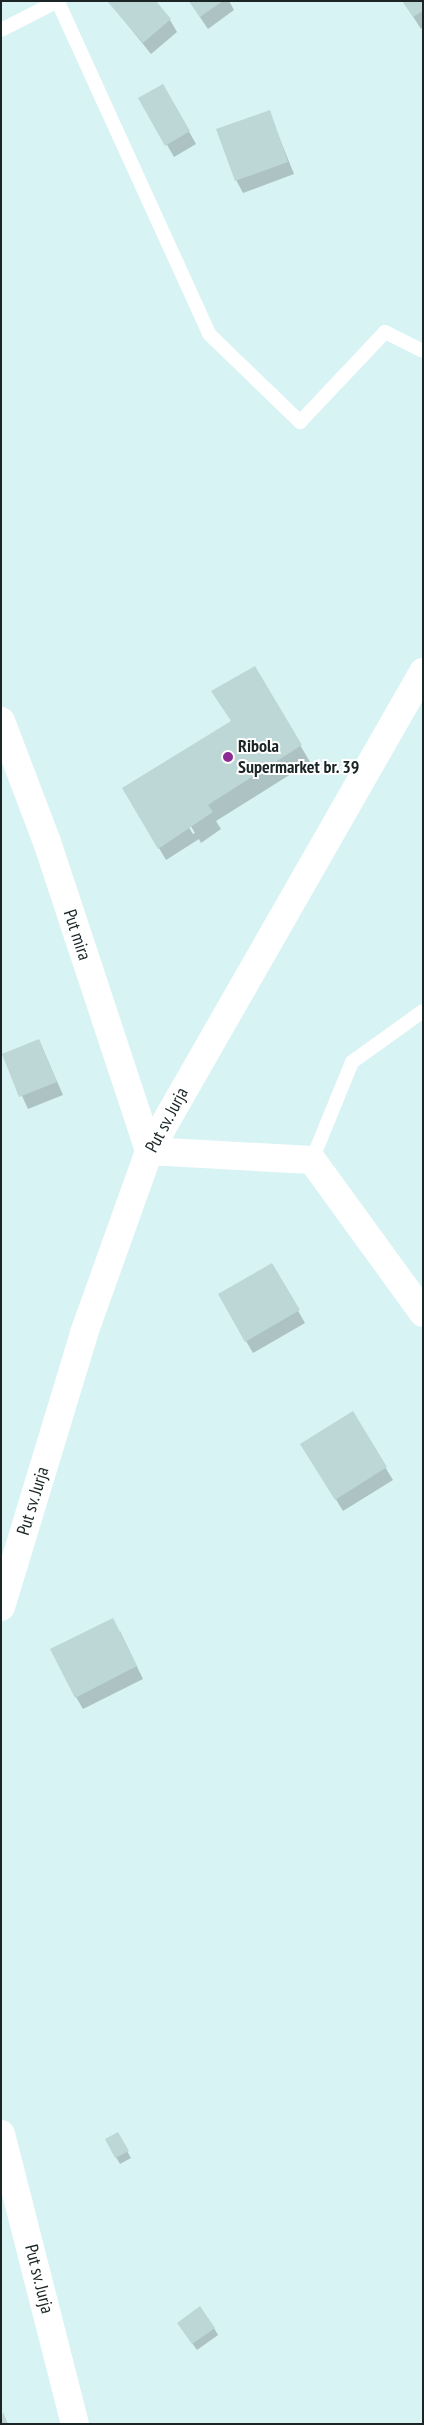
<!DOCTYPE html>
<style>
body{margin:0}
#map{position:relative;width:424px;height:2425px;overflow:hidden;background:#d8f3f4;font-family:"PT Sans Narrow",sans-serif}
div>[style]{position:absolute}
.shadow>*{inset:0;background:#0003}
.building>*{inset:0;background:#bdd7d7}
.lane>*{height:14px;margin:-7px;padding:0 7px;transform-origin:7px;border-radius:7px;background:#fff}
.street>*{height:28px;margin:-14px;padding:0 14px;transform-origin:14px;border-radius:14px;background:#fff}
.secondary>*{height:28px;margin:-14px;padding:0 14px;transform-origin:14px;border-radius:14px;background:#fff}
.dots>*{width:14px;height:14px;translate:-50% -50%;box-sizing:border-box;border:2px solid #fff;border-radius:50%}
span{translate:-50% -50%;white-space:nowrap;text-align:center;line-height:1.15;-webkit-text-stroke:4px #fff;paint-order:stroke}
.poi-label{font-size:18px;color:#1b2525;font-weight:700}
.left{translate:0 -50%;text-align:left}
.street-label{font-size:18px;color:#1b2525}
.frame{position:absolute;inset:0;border:2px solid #1b2525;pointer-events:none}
</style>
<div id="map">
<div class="shadow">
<div style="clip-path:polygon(189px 1px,229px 1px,234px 10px,208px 29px)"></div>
<div style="clip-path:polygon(403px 1px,423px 1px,423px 27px,421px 29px)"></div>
<div style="clip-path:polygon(109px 2px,170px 20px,177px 32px,151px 54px)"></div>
<div style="clip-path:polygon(163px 85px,196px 144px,174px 157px,140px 98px)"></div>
<div style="clip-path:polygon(269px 112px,294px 174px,243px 193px,236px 180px)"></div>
<div style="clip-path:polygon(evenodd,255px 668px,310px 762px,216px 821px,221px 829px,201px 843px,199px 839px,166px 860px,124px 788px,232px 722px,255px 668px,162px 778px,195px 833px,193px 834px,160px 780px,162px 778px)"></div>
<div style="clip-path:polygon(39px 1040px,63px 1095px,28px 1109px,3px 1054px)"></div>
<div style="clip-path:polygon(272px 1265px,305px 1323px,253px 1353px,219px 1295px)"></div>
<div style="clip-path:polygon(352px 1413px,393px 1480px,343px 1511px,302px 1444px)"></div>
<div style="clip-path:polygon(120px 1631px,143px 1679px,83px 1709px,76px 1697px)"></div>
<div style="clip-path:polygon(117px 2133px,131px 2158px,120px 2164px,106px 2140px)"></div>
<div style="clip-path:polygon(214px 2328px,218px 2335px,197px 2350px,182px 2329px)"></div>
</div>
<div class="building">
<div style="clip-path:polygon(107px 1px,156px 1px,171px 19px,143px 43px)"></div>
<div style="clip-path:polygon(189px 1px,223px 1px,200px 17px)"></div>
<div style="clip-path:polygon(402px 1px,423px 1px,423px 11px,413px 17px)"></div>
<div style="clip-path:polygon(163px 84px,190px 131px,165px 146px,138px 98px)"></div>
<div style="clip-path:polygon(270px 110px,288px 162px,235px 181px,216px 129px)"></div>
<div style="clip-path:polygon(255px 666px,302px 745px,208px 805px,213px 812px,158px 849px,122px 788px,231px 721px,211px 691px)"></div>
<div style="clip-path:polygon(39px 1039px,57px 1082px,19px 1097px,2px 1054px)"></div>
<div style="clip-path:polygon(272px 1263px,300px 1310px,245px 1342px,218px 1294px)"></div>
<div style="clip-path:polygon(353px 1411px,387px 1467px,335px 1500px,300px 1444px)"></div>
<div style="clip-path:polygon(113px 1618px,137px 1666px,75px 1698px,50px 1649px)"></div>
<div style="clip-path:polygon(118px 2132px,129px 2151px,115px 2158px,105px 2139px)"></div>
<div style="clip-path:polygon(200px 2306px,215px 2328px,192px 2344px,177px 2323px)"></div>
<div style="clip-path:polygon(3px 2412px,8px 2424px,1px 2424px)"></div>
</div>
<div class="lane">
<div style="left:58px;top:2px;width:365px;rotate:65.5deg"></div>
<div style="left:209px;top:334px;width:127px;rotate:44deg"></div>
<div style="left:300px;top:422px;width:124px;rotate:-46.6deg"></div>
<div style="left:385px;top:332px;width:42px;rotate:26.6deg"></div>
<div style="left:1px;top:30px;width:64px;rotate:-27deg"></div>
<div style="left:312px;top:1160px;width:106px;rotate:-67.8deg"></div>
<div style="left:352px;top:1062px;width:87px;rotate:-35.7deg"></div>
</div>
<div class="street">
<div style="left:1px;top:721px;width:129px;rotate:69.2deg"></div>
<div style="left:47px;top:842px;width:325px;rotate:71.7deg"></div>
<div style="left:149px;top:1151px;width:163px;rotate:3.2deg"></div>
<div style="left:312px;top:1160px;width:189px;rotate:54deg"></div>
</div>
<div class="secondary">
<div style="left:1px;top:1607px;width:286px;rotate:-73.1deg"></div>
<div style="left:84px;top:1333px;width:193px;rotate:-70.3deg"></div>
<div style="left:149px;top:1151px;width:552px;rotate:-60.23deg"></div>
<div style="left:1px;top:2134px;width:299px;rotate:75.7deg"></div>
</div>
<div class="dots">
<div style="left:228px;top:757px;background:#8d2b92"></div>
</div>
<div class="poi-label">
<span class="left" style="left:238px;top:757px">Ribola<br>Supermarket br. 39</span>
</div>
<div class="street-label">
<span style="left:77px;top:935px;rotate:72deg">Put mira</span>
<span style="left:167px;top:1120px;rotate:-62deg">Put sv. Jurja</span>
<span style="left:33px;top:1501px;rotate:-73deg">Put sv. Jurja</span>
<span style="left:39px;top:2279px;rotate:76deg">Put sv. Jurja</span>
</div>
<div class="frame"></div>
</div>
